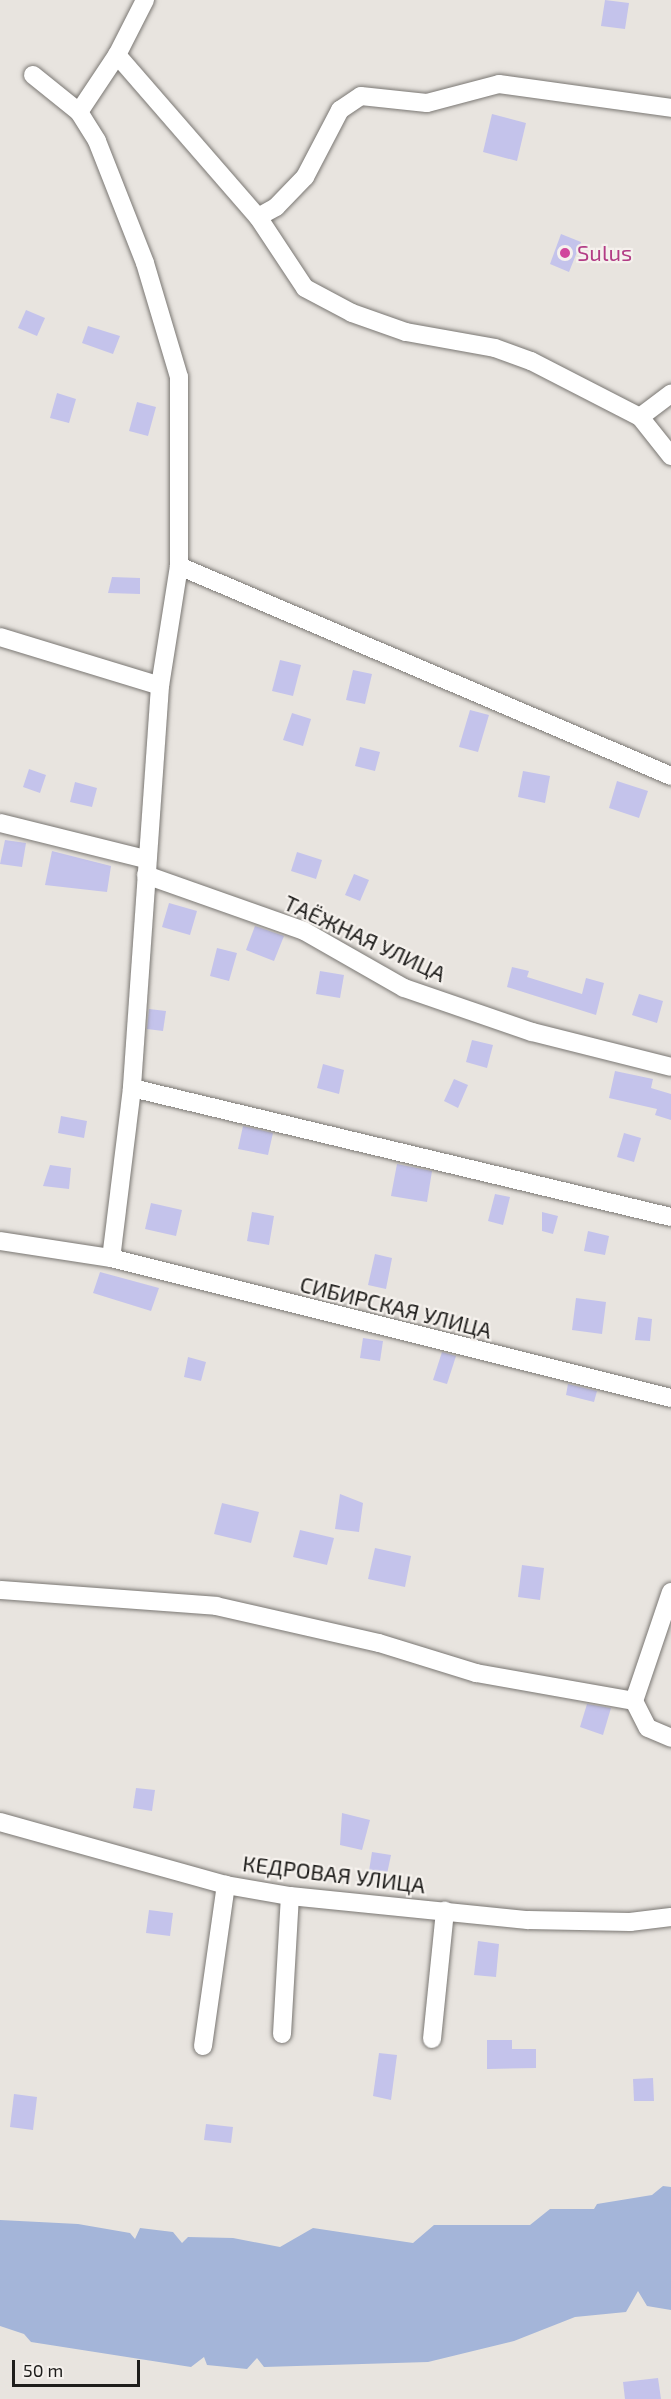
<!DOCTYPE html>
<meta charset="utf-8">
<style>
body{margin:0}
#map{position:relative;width:671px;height:2399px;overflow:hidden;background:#e8e4df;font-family:"Exo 2",sans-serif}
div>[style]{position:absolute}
.water>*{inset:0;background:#a4b5d9}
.building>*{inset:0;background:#c4c3eb}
.roads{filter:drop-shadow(0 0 2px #7a7773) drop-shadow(0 0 2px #7a7773)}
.minor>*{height:18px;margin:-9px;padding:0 9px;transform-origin:9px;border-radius:9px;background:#fff}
.dots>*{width:16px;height:16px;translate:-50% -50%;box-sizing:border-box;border:3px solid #f5f1ed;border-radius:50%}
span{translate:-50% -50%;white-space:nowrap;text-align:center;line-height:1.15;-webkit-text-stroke:4.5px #f5f1ed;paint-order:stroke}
.hotel-label{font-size:22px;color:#b23c85}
.left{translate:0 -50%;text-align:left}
.street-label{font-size:22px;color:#1e1d1b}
.scale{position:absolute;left:12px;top:2360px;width:128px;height:27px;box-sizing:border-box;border:3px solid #1e1d1b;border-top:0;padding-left:8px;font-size:18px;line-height:21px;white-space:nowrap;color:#1e1d1b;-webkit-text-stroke:4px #f5f1ed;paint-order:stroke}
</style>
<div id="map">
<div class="water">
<div style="clip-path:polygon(663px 2186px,671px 2187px,671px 2310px,647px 2306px,638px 2291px,626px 2312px,575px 2317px,514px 2341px,428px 2362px,264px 2367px,257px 2358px,247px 2369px,207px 2365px,204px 2357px,191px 2367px,31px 2342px,24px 2334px,0 2326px,0 2220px,78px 2224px,130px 2233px,135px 2239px,140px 2228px,173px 2232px,182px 2243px,188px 2237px,233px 2238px,280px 2247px,313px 2228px,413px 2243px,434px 2225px,530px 2225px,550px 2209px,594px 2209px,597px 2204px,652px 2195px)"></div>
</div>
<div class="building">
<div style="clip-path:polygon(605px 0,629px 3px,625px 29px,601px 26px)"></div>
<div style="clip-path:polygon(492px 114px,526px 123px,517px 161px,483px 152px)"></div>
<div style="clip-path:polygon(561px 234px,581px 242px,569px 272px,550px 264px)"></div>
<div style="clip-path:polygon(26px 310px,45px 318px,37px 336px,18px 328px)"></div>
<div style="clip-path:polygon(88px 326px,120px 336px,113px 354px,82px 343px)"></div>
<div style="clip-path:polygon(57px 393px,76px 399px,69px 423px,50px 418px)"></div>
<div style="clip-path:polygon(137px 402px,156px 407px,148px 436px,129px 431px)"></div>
<div style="clip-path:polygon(112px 577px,140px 578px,140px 594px,108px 593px)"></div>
<div style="clip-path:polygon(280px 660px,301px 665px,293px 696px,272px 691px)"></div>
<div style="clip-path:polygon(353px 670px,372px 674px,365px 704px,346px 700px)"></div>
<div style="clip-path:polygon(470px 710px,489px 715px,478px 752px,459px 747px)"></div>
<div style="clip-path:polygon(292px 713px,311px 719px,303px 746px,283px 740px)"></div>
<div style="clip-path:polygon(360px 747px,380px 752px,375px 771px,355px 766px)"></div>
<div style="clip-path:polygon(29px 769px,46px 775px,40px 793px,23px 787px)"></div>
<div style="clip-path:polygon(523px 771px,550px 776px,545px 803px,518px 797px)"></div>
<div style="clip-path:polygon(617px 781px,648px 791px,639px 818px,609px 808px)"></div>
<div style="clip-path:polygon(75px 782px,97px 788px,92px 807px,70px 802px)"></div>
<div style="clip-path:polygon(5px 840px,26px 843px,22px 867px,0 864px)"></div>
<div style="clip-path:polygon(52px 851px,111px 866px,107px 892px,45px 885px)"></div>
<div style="clip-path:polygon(297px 852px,322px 860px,316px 879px,291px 871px)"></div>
<div style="clip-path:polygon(354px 874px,369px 880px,360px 901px,345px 895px)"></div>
<div style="clip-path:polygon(169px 903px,197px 911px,190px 935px,162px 927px)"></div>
<div style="clip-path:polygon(255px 926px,284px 936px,274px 961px,246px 950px)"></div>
<div style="clip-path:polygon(217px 948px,237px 953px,229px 981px,210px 976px)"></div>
<div style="clip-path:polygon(512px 967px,529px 971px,527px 977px,582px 994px,586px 978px,604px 983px,596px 1015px,507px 987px)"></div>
<div style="clip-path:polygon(320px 971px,344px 975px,340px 998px,316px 994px)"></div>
<div style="clip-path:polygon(639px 994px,663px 1001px,657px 1023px,632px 1015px)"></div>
<div style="clip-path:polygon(149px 1009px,166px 1011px,163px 1031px,147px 1029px)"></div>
<div style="clip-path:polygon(472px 1040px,493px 1045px,487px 1068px,466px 1062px)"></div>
<div style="clip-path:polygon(323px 1064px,344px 1070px,339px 1094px,317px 1088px)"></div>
<div style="clip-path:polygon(615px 1071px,653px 1079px,651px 1088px,671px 1094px,671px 1120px,655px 1115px,657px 1109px,609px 1098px)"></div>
<div style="clip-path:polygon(454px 1079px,468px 1085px,458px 1108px,444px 1101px)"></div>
<div style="clip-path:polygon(61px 1116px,87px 1121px,84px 1138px,58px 1133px)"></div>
<div style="clip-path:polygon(243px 1126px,273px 1133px,268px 1155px,238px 1149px)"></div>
<div style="clip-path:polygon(624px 1133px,641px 1138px,634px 1162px,617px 1157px)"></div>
<div style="clip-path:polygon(397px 1164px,432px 1171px,427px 1202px,391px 1196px)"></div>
<div style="clip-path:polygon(50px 1165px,71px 1168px,69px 1189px,43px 1186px)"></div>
<div style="clip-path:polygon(495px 1194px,510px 1197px,503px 1225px,488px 1221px)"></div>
<div style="clip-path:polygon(151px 1203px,182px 1210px,176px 1236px,145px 1229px)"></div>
<div style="clip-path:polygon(252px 1212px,274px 1216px,269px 1245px,247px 1241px)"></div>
<div style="clip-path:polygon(542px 1212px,558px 1216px,553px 1234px,542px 1231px)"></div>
<div style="clip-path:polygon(588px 1231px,609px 1236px,605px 1255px,584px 1251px)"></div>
<div style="clip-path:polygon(375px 1254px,392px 1258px,386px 1289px,368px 1285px)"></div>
<div style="clip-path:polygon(100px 1272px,159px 1288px,151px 1311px,93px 1293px)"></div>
<div style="clip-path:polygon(576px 1298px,606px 1302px,602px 1334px,572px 1330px)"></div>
<div style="clip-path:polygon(638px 1317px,652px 1319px,650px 1341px,635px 1340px)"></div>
<div style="clip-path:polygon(363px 1338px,383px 1341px,380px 1361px,360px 1358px)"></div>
<div style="clip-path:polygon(442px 1352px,456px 1356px,447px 1384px,433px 1380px)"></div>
<div style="clip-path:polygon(188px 1357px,206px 1362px,201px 1381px,184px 1377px)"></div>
<div style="clip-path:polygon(568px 1384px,597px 1391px,594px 1402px,566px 1395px)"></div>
<div style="clip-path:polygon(340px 1494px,363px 1503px,359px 1532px,335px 1529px)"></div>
<div style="clip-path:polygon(222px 1503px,259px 1512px,251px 1543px,214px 1534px)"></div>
<div style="clip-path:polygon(300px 1530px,334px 1538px,327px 1565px,293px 1557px)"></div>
<div style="clip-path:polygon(375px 1548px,411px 1556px,405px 1587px,368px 1579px)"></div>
<div style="clip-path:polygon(522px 1565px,544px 1568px,540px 1600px,518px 1597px)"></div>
<div style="clip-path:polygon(587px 1704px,611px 1708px,603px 1735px,580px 1727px)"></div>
<div style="clip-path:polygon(136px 1788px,155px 1790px,152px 1811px,133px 1808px)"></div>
<div style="clip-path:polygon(342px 1813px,370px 1820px,362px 1850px,340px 1845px)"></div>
<div style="clip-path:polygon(372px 1852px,391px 1855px,387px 1874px,369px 1871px)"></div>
<div style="clip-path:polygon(149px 1910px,173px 1913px,170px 1936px,146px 1933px)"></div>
<div style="clip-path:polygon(478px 1941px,499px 1944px,496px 1977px,474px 1975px)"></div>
<div style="clip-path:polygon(487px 2040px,512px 2040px,512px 2049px,536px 2049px,536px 2068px,487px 2069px)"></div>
<div style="clip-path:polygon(379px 2053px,397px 2055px,391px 2100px,373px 2096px)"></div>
<div style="clip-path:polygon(653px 2078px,654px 2101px,634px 2101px,633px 2079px)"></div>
<div style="clip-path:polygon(14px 2094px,37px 2097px,33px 2130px,10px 2127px)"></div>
<div style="clip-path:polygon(206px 2124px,233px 2127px,231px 2143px,204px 2140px)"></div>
<div style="clip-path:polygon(658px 2378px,661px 2399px,625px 2399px,623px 2382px)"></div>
</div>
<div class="roads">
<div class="minor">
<div style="left:117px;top:55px;width:215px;rotate:49deg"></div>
<div style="left:258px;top:217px;width:85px;rotate:56.5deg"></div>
<div style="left:305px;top:288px;width:53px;rotate:28deg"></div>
<div style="left:352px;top:313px;width:57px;rotate:19.4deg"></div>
<div style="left:406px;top:332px;width:90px;rotate:10.2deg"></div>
<div style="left:495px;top:348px;width:38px;rotate:20deg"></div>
<div style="left:531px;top:361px;width:123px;rotate:27.2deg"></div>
<div style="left:640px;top:417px;width:50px;rotate:51.5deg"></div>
<div style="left:33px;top:75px;width:59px;rotate:38.8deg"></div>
<div style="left:79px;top:112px;width:34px;rotate:58deg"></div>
<div style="left:97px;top:141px;width:131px;rotate:68.5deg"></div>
<div style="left:145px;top:263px;width:119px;rotate:73.4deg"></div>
<div style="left:179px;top:377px;width:189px;rotate:90deg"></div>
<div style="left:179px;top:566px;width:121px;rotate:99deg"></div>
<div style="left:160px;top:686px;width:403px;rotate:94deg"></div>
<div style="left:132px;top:1088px;width:171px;rotate:97deg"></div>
<div style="left:79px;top:112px;width:69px;rotate:-56.3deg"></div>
<div style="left:117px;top:55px;width:62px;rotate:-63deg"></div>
<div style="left:258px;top:217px;width:21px;rotate:-29deg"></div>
<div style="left:276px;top:207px;width:42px;rotate:-46deg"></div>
<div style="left:305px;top:177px;width:76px;rotate:-62.4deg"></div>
<div style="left:340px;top:110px;width:25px;rotate:-34deg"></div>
<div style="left:361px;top:96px;width:66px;rotate:6.1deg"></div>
<div style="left:427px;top:103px;width:74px;rotate:-14.8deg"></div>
<div style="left:499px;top:84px;width:174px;rotate:7.9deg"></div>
<div style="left:640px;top:417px;width:39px;rotate:-37deg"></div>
<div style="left:179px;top:566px;width:535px;rotate:23.11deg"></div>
<div style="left:0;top:637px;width:167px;rotate:17deg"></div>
<div style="left:0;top:823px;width:150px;rotate:13.9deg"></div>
<div style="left:146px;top:875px;width:168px;rotate:19.5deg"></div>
<div style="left:304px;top:931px;width:115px;rotate:29.7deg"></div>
<div style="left:404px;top:988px;width:135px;rotate:19deg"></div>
<div style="left:532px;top:1032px;width:143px;rotate:14.1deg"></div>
<div style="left:132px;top:1088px;width:554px;rotate:13.46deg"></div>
<div style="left:0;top:1241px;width:112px;rotate:8.7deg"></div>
<div style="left:111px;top:1258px;width:577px;rotate:14.04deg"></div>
<div style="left:0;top:1590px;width:217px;rotate:4.2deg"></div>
<div style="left:216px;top:1606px;width:167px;rotate:12.8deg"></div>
<div style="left:379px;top:1643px;width:102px;rotate:17.2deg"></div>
<div style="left:476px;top:1673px;width:160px;rotate:10deg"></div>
<div style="left:634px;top:1701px;width:30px;rotate:63deg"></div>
<div style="left:648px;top:1728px;width:25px;rotate:23deg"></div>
<div style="left:634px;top:1701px;width:115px;rotate:-71.3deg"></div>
<div style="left:0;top:1822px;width:235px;rotate:15.6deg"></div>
<div style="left:226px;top:1885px;width:65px;rotate:9.8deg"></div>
<div style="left:290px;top:1896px;width:239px;rotate:5.8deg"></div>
<div style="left:528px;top:1920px;width:102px;rotate:1.1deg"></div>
<div style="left:630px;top:1922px;width:41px;rotate:-7deg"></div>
<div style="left:282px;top:2034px;width:138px;rotate:-86.7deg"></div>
<div style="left:432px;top:2039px;width:129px;rotate:-84.2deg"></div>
<div style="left:203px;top:2046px;width:163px;rotate:-81.9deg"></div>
</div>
</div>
<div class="dots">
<div style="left:565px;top:253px;background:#d1479c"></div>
</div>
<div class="hotel-label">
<span class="left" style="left:577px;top:253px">Sulus</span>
</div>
<div class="street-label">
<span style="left:365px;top:938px;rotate:25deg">ТАЁЖНАЯ УЛИЦА</span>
<span style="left:396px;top:1307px;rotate:14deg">СИБИРСКАЯ УЛИЦА</span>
<span style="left:334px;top:1874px;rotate:7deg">КЕДРОВАЯ УЛИЦА</span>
</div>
<div class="scale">50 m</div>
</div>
